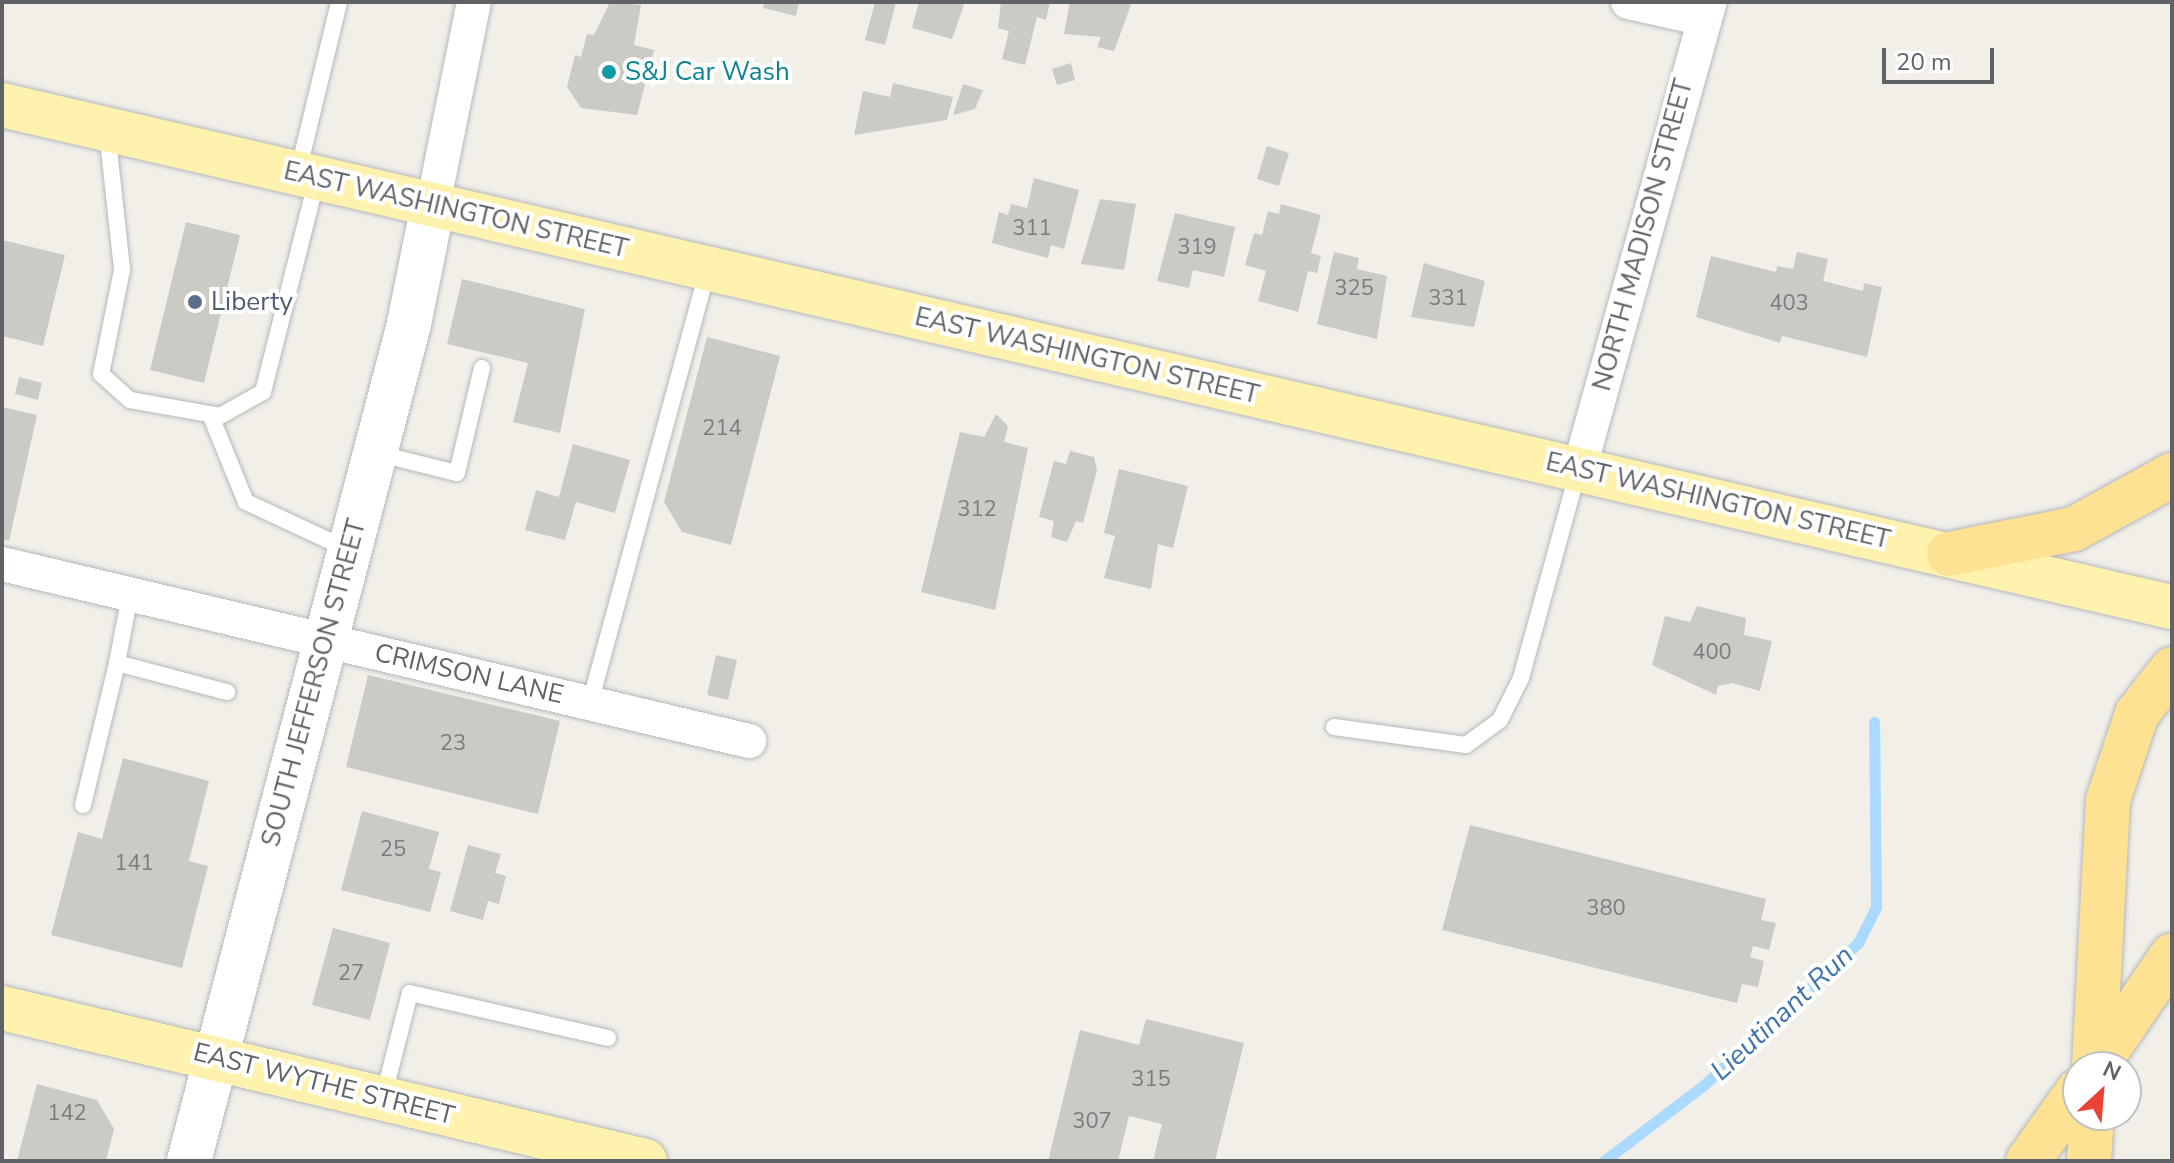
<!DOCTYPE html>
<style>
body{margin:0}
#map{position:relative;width:2174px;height:1163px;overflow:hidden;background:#f1efe8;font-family:"Nunito Sans",sans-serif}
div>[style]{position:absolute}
.stream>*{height:11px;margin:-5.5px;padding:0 5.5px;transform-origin:5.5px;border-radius:5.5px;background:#aadaff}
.building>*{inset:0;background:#cccac5}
.roads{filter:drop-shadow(0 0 2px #b5b8bc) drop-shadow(0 0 2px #b5b8bc)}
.lane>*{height:16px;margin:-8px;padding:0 8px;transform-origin:8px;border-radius:8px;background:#fff}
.street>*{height:34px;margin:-17px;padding:0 17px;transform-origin:17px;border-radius:17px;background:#fff}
.secondary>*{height:44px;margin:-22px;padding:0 22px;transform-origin:22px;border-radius:22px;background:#fff}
.primary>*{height:44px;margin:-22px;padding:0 22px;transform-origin:22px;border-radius:22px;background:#fff2af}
.highway>*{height:44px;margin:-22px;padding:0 22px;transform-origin:22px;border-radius:22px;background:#fde293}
.dots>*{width:22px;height:22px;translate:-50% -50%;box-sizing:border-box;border:4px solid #fff;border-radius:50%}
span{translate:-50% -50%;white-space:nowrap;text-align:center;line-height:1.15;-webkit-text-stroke:8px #fff;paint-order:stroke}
.number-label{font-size:22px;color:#7a7d7f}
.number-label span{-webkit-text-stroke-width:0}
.culture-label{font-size:26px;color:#0d838f}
.left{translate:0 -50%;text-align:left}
.street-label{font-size:26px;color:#5f6368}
.service-label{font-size:26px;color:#4e5e75}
.water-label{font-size:28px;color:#4174aa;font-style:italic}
.frame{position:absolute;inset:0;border:4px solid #5f6368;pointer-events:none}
.north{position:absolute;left:2062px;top:1051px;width:80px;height:80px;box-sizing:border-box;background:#fff;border:2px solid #bfc1c3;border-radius:50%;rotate:26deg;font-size:22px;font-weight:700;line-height:32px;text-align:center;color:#5f6368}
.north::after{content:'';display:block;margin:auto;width:28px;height:36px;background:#ea4335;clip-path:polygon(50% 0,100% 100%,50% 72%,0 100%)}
.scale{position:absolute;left:1882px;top:48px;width:112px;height:36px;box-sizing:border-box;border:4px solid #5f6368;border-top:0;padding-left:10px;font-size:24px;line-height:28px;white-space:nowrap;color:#5f6368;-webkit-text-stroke:6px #fff;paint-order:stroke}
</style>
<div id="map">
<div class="stream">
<div style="left:1604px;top:1161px;width:127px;rotate:-37.3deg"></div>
<div style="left:1705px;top:1084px;width:208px;rotate:-42.7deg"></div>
<div style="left:1858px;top:943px;width:40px;rotate:-63.4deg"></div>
<div style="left:1876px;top:907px;width:185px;rotate:-90.6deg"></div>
</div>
<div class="building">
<div style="clip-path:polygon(610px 2px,641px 5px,634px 45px,654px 50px,637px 115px,581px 108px,567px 87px,575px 55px,581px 57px,587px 34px,594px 35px)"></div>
<div style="clip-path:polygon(764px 2px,799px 2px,796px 16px,763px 8px)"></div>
<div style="clip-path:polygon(875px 2px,896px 2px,885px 45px,865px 40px)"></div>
<div style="clip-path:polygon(919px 2px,965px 2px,952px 39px,912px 28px)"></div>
<div style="clip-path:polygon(1001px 2px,1050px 2px,1046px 20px,1037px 17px,1025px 65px,1002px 59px,1009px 31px,998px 28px)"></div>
<div style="clip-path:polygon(1070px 2px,1132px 2px,1114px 51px,1097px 47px,1101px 37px,1064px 34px)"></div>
<div style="clip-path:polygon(1071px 63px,1075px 80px,1057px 85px,1052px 69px)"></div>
<div style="clip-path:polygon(893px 83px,953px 97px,947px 120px,854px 135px,863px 91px,890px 97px)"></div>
<div style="clip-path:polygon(963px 84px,983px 90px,975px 109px,953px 115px)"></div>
<div style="clip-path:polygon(1267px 146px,1289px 153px,1279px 186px,1257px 179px)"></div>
<div style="clip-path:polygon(1034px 178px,1079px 190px,1064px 249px,1051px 245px,1048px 258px,992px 243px,999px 212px,1008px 215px,1011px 204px,1027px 208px)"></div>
<div style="clip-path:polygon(1100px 199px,1136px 204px,1124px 270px,1081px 264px)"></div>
<div style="clip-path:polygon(1281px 204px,1321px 215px,1311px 253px,1321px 256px,1317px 273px,1308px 271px,1298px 312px,1258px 301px,1266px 271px,1245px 265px,1254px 233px,1262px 235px,1268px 211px,1279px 214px)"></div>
<div style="clip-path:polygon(1175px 213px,1235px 227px,1224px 277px,1193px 270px,1189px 288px,1157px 281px)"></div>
<div style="clip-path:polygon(186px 222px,240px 235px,204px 383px,150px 370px)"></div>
<div style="clip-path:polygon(2px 240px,65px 255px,43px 346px,2px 336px)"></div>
<div style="clip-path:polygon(1334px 252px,1359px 258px,1357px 269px,1387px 276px,1377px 339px,1317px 324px)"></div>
<div style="clip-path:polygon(1797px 252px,1828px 259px,1823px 281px,1863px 291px,1864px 283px,1882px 287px,1867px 357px,1782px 336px,1780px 343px,1696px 317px,1711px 256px,1776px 272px,1777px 266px,1793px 269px)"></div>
<div style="clip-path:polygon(1424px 263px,1485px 281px,1474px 327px,1411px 317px)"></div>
<div style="clip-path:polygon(462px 279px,585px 309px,560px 433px,513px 422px,528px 363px,447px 344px)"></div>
<div style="clip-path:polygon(707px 337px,780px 356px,731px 545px,682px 532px,664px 502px)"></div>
<div style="clip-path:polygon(19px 377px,42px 383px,38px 400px,15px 394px)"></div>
<div style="clip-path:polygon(2px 407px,37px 415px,9px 541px,2px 539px)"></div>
<div style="clip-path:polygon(996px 414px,1008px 426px,1004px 442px,1028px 448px,995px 610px,921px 592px,960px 432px,984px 437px)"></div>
<div style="clip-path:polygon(573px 444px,630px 460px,615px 513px,576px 502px,565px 540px,525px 530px,536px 490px,559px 497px)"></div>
<div style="clip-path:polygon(1070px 451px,1094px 457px,1097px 470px,1083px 523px,1076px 521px,1067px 542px,1051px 537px,1054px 521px,1039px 517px,1054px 461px,1066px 464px)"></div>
<div style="clip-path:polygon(1119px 469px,1188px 486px,1173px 548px,1158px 544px,1151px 589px,1104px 578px,1115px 536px,1104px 533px)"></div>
<div style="clip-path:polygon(1697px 606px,1746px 618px,1744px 635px,1772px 641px,1760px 691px,1732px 683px,1718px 686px,1716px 695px,1652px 665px,1665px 616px,1690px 622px)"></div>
<div style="clip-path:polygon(716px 655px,737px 660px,728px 700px,707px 695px)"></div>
<div style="clip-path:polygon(368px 675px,560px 721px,538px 814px,346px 767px)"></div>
<div style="clip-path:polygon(123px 758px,209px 781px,189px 861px,208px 866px,182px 968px,51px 935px,78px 832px,102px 839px)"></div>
<div style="clip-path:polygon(362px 811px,439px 832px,429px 869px,441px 872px,430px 912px,341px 890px)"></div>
<div style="clip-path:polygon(1470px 825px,1766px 899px,1761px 920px,1776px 923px,1769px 950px,1753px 946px,1750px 957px,1764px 961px,1758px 987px,1742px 984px,1737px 1003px,1442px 930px)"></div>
<div style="clip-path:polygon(468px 845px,501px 854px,495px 873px,506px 876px,499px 904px,488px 901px,483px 920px,450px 911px)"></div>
<div style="clip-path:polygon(333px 928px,390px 943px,370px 1020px,312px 1005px)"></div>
<div style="clip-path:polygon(1146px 1019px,1244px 1043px,1215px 1161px,1153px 1161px,1162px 1124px,1129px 1116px,1118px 1161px,1048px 1161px,1080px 1030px,1139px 1045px)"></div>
<div style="clip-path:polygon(37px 1084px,97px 1100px,114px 1129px,106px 1161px,17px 1161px)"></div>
</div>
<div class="roads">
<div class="lane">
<div style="left:107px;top:131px;width:140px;rotate:83.8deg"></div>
<div style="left:122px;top:270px;width:106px;rotate:101.4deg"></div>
<div style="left:101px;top:374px;width:39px;rotate:42deg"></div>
<div style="left:130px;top:400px;width:91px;rotate:10.1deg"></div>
<div style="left:220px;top:416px;width:49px;rotate:-29.2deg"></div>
<div style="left:263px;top:392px;width:220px;rotate:-75.8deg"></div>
<div style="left:298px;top:172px;width:175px;rotate:-76.4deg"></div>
<div style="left:210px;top:414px;width:95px;rotate:67.8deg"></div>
<div style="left:246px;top:502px;width:111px;rotate:25deg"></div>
<div style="left:376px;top:453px;width:83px;rotate:13.9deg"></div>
<div style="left:457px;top:473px;width:108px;rotate:-76.6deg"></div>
<div style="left:130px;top:595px;width:69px;rotate:100.8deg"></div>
<div style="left:117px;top:663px;width:114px;rotate:14.8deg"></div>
<div style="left:590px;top:703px;width:449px;rotate:-74.8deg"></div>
<div style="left:1334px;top:727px;width:133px;rotate:7.8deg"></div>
<div style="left:1466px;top:745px;width:42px;rotate:-36.3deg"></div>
<div style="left:1500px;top:720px;width:47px;rotate:-63.4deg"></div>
<div style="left:1521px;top:678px;width:215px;rotate:-74.6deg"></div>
<div style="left:83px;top:805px;width:146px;rotate:-76.5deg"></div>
<div style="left:383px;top:1098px;width:108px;rotate:-75.6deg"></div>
<div style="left:410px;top:993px;width:203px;rotate:12.8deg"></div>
</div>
<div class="street">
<div style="left:1628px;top:2px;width:78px;rotate:12.6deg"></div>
<div style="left:433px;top:205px;width:207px;rotate:-78.6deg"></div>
<div style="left:1579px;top:470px;width:486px;rotate:-74.4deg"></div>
<div style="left:2px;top:564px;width:768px;rotate:13.33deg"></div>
</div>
<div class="secondary">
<div style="left:189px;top:1161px;width:865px;rotate:-75.27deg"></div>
<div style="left:409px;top:324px;width:121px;rotate:-78.6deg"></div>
</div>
<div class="primary">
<div style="left:2px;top:105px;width:2227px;rotate:13.03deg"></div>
<div style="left:2px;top:1008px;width:661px;rotate:13.38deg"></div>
</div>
<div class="highway">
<div style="left:1949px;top:554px;width:127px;rotate:-11.3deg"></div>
<div style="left:2074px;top:529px;width:112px;rotate:-28.9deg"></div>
<div style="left:2094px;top:1067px;width:267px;rotate:-87deg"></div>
<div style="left:2108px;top:800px;width:91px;rotate:-71.4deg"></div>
<div style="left:2137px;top:714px;width:57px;rotate:-52.1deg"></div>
<div style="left:2096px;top:1067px;width:135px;rotate:-55.8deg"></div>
<div style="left:2028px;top:1161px;width:86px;rotate:-54.5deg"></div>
<div style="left:2089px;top:1161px;width:46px;rotate:-86.3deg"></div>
</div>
</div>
<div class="dots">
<div style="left:609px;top:72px;background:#0f9aa8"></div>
<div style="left:195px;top:302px;background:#5c6f8a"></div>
</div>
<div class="number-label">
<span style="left:1032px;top:229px">311</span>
<span style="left:1197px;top:248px">319</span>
<span style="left:1354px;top:289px">325</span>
<span style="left:1448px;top:299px">331</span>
<span style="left:1789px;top:304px">403</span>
<span style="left:722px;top:429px">214</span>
<span style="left:977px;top:510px">312</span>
<span style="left:1712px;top:653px">400</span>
<span style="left:453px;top:744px">23</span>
<span style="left:393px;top:850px">25</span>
<span style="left:134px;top:864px">141</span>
<span style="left:1606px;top:909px">380</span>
<span style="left:351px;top:974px">27</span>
<span style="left:1151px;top:1080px">315</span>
<span style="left:67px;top:1114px">142</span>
<span style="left:1092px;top:1122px">307</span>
</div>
<div class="culture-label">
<span class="left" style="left:625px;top:72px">S&amp;J Car Wash</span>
</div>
<div class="street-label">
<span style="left:456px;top:210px;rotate:13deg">EAST WASHINGTON STREET</span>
<span style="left:1643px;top:235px;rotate:-75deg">NORTH MADISON STREET</span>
<span style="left:1087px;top:356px;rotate:13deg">EAST WASHINGTON STREET</span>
<span style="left:1718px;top:501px;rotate:13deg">EAST WASHINGTON STREET</span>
<span style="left:469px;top:674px;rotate:13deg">CRIMSON LANE</span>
<span style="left:314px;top:683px;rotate:-75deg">SOUTH JEFFERSON STREET</span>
<span style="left:324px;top:1084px;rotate:14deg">EAST WYTHE STREET</span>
</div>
<div class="service-label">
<span class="left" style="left:211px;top:302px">Liberty</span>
</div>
<div class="water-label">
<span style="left:1782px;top:1013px;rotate:-43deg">Lieutinant Run</span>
</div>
<div class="frame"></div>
<div class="north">N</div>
<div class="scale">20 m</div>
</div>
